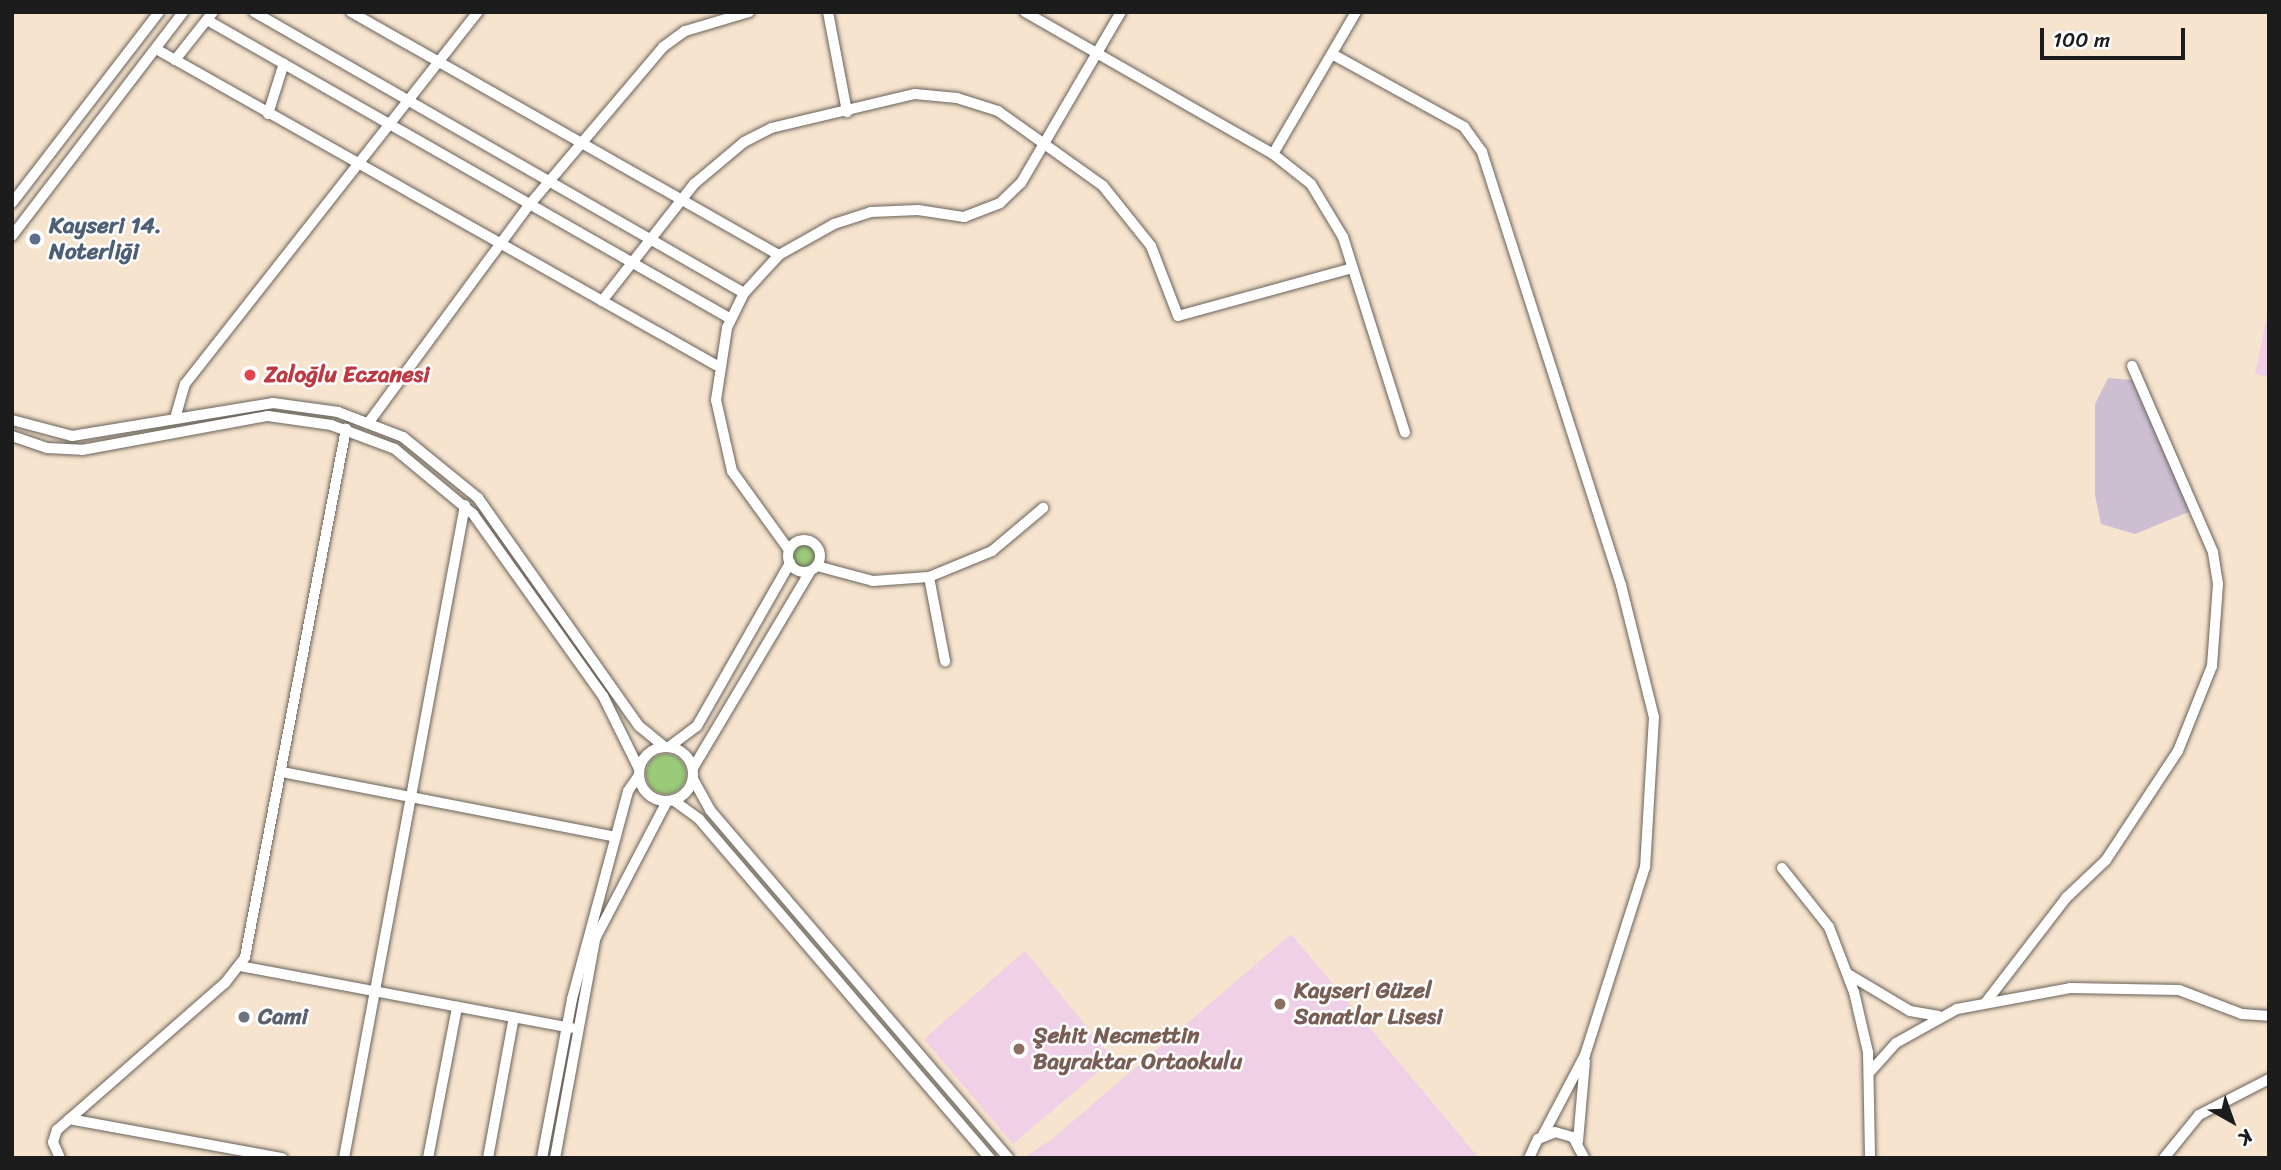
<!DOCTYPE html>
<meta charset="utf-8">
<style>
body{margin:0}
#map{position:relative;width:2281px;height:1170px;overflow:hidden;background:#f7e4ce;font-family:Sriracha,sans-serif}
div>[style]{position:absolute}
.built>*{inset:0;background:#efd0e6}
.industrial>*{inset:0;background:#cdbed2}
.green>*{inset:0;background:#9bca79}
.round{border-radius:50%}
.roads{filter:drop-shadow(0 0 2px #69625a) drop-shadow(0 0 2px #69625a)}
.street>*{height:10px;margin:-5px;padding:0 5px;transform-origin:5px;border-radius:5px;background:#fff}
.street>.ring{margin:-5px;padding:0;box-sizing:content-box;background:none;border:10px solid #fff;border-radius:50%}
.dots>*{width:19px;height:19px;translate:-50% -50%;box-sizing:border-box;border:4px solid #fff;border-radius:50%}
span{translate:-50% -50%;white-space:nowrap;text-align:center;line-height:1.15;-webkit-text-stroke:5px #fff;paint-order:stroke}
.service-label{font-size:23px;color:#4e5e75;font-weight:700}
.left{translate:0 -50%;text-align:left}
.health-label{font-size:23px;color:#be3a42;font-weight:700}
.education-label{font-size:23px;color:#785e54;font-weight:700}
.worship-label{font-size:23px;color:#5b616d;font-weight:700}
.frame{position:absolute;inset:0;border:14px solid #1c1c1c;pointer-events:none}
.north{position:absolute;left:2197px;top:1086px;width:70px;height:70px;-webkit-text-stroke:5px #fff;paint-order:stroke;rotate:140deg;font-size:19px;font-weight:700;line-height:28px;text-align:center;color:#1c1c1c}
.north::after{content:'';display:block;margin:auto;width:24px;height:32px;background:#1c1c1c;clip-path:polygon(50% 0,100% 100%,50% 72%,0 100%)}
.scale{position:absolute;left:2040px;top:28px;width:145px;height:32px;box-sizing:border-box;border:4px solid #1c1c1c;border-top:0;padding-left:9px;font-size:21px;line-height:24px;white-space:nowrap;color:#1c1c1c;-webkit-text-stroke:5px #fff;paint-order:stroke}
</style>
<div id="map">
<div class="built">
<div style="clip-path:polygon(2269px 305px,2269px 377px,2255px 374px)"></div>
<div style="clip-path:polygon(1291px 934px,1479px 1158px,1023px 1158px,1051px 1140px)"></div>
<div style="clip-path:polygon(1025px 951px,1113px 1059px,1013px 1144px,924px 1039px)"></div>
</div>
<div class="industrial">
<div style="clip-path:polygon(2108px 378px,2132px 380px,2191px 511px,2135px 534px,2101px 524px,2095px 495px,2095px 404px)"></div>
</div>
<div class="green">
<div class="round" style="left:793px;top:545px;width:22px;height:22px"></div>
<div class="round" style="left:646px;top:754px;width:40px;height:40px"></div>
</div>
<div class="roads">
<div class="street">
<div style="left:254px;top:12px;width:565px;rotate:29.83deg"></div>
<div style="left:351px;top:12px;width:492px;rotate:29.6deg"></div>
<div style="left:779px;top:255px;width:63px;rotate:-29.4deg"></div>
<div style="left:834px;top:224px;width:39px;rotate:-18deg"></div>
<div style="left:871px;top:212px;width:47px;rotate:-2.4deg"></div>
<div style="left:918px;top:210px;width:47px;rotate:8.7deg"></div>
<div style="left:964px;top:217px;width:39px;rotate:-21deg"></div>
<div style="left:1000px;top:203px;width:29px;rotate:-44deg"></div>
<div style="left:1021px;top:183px;width:198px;rotate:-59.7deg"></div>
<div style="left:828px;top:12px;width:102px;rotate:79.2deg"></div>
<div style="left:1025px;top:12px;width:286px;rotate:29.8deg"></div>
<div style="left:1273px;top:154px;width:48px;rotate:38.3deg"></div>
<div style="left:1311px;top:184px;width:62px;rotate:58.9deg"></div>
<div style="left:1343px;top:237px;width:205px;rotate:72.4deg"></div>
<div style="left:207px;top:20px;width:603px;rotate:29.71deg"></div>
<div style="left:156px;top:49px;width:643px;rotate:29.44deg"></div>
<div style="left:1332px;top:54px;width:151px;rotate:28.9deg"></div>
<div style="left:1464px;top:127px;width:31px;rotate:54deg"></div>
<div style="left:1482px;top:152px;width:455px;rotate:72.2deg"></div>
<div style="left:1621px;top:585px;width:136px;rotate:76deg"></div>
<div style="left:1654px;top:717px;width:150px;rotate:93.4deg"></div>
<div style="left:1645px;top:867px;width:197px;rotate:107.7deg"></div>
<div style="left:1585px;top:1055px;width:90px;rotate:117.7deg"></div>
<div style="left:175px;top:60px;width:61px;rotate:-51.6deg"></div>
<div style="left:268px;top:114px;width:53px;rotate:-72.6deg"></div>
<div style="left:1273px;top:154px;width:164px;rotate:-59.7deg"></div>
<div style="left:12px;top:203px;width:241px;rotate:-52.4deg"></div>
<div style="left:12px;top:236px;width:282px;rotate:-52.6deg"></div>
<div style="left:779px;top:255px;width:52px;rotate:132.6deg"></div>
<div style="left:744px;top:293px;width:39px;rotate:116deg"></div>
<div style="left:727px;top:328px;width:73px;rotate:98.7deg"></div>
<div style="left:716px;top:400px;width:73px;rotate:77.3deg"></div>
<div style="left:732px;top:471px;width:97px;rotate:54.2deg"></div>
<div style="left:602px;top:301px;width:149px;rotate:-51.8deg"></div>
<div style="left:694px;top:184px;width:65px;rotate:-40deg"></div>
<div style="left:744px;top:142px;width:30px;rotate:-27deg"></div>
<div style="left:771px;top:128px;width:148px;rotate:-13.3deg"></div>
<div style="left:915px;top:94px;width:42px;rotate:5.4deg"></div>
<div style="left:957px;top:98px;width:43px;rotate:17.6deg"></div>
<div style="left:998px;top:111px;width:129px;rotate:35.5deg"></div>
<div style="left:1103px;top:186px;width:77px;rotate:51.3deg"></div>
<div style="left:1151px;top:246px;width:75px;rotate:68.9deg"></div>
<div style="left:1178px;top:316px;width:180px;rotate:-15.4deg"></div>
<div style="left:176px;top:415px;width:32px;rotate:-74deg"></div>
<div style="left:185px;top:384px;width:474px;rotate:-51.8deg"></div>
<div style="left:12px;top:420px;width:62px;rotate:14.9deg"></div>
<div style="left:72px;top:436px;width:204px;rotate:-9.3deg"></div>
<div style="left:273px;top:403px;width:66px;rotate:7.9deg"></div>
<div style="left:338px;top:412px;width:70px;rotate:21deg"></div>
<div style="left:403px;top:437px;width:97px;rotate:39.1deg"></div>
<div style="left:478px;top:498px;width:279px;rotate:54.8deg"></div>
<div style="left:639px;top:726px;width:33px;rotate:39deg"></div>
<div style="left:369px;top:422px;width:271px;rotate:-53.6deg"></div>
<div style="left:530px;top:204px;width:206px;rotate:-49.7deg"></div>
<div style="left:663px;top:47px;width:27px;rotate:-36deg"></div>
<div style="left:685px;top:31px;width:67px;rotate:-16.5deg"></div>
<div style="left:12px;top:436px;width:37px;rotate:19deg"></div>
<div style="left:47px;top:448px;width:35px;rotate:3deg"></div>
<div style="left:82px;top:450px;width:189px;rotate:-10.4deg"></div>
<div style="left:268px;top:416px;width:64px;rotate:8.1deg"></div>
<div style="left:331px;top:425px;width:68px;rotate:20.6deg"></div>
<div style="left:395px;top:449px;width:102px;rotate:39.8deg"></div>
<div style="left:473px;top:514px;width:224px;rotate:54.5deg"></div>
<div style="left:603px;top:696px;width:81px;rotate:63.7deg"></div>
<div class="ring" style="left:788px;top:540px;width:22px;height:22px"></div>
<div style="left:817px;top:566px;width:58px;rotate:15deg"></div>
<div style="left:873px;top:581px;width:56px;rotate:-4.1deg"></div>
<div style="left:929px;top:577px;width:68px;rotate:-22.4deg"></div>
<div style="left:992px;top:551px;width:67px;rotate:-40.1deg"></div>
<div style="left:929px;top:577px;width:86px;rotate:79.2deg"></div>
<div class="ring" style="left:639px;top:747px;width:44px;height:44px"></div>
<div style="left:669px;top:747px;width:35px;rotate:-37deg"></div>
<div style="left:697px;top:726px;width:188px;rotate:-60.3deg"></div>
<div style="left:693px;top:768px;width:228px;rotate:-59.2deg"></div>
<div style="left:282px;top:772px;width:340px;rotate:11deg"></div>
<div style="left:693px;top:779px;width:35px;rotate:61deg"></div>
<div style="left:710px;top:810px;width:458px;rotate:49.4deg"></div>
<div style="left:673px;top:800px;width:32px;rotate:36deg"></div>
<div style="left:699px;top:819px;width:447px;rotate:49.4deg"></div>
<div style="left:1782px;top:868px;width:75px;rotate:51.5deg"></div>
<div style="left:1829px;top:927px;width:70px;rotate:69deg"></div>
<div style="left:1854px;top:992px;width:62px;rotate:76.9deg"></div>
<div style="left:1868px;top:1052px;width:106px;rotate:88.9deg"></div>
<div style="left:240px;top:966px;width:337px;rotate:10.6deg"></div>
<div style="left:1848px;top:974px;width:72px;rotate:30.8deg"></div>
<div style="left:1910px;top:1011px;width:29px;rotate:10deg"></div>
<div style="left:1986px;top:1002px;width:131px;rotate:-52.4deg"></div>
<div style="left:2066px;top:898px;width:55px;rotate:-43.5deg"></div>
<div style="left:2106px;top:860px;width:131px;rotate:-56.6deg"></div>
<div style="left:2178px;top:751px;width:92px;rotate:-68.2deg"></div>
<div style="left:2212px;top:666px;width:82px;rotate:-85.8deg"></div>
<div style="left:2218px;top:584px;width:32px;rotate:-99deg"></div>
<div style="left:2213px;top:552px;width:203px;rotate:-113.5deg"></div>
<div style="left:1869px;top:1073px;width:40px;rotate:-48deg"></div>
<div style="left:1896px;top:1043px;width:70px;rotate:-29.1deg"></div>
<div style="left:1957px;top:1009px;width:115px;rotate:-10.5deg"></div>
<div style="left:2070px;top:988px;width:109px;rotate:1.1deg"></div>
<div style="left:2179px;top:990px;width:67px;rotate:20.9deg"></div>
<div style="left:2242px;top:1014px;width:27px;rotate:4deg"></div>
<div style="left:69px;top:1119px;width:217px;rotate:10.4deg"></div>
<div style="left:1578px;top:1141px;width:80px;rotate:-85deg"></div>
<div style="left:60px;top:1158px;width:17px;rotate:-114deg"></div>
<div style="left:53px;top:1142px;width:13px;rotate:-72deg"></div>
<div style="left:57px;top:1130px;width:223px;rotate:-41.2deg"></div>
<div style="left:225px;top:983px;width:33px;rotate:-52deg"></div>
<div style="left:245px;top:957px;width:538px;rotate:-79.17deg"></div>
<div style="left:344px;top:1158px;width:664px;rotate:-79.5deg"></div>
<div style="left:428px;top:1158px;width:154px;rotate:-79.1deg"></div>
<div style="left:488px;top:1158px;width:143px;rotate:-79.6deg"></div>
<div style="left:542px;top:1158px;width:162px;rotate:-79.3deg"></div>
<div style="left:572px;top:999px;width:215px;rotate:-74.9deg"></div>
<div style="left:628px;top:791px;width:19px;rotate:-55deg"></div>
<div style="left:555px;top:1158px;width:223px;rotate:-79.6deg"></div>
<div style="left:595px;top:939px;width:156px;rotate:-62.4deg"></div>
<div style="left:1529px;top:1158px;width:21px;rotate:-65deg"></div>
<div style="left:1538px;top:1139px;width:18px;rotate:-22deg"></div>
<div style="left:1555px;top:1132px;width:19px;rotate:16deg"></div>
<div style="left:1573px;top:1137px;width:24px;rotate:62deg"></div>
<div style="left:2164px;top:1158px;width:55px;rotate:-50.9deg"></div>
<div style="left:2199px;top:1115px;width:79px;rotate:-27.2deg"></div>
</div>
</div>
<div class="dots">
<div style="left:35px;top:239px;background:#5c6f8a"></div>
<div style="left:250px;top:375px;background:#e0444e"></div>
<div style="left:1280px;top:1004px;background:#8d6e63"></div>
<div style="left:244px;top:1017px;background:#6b7280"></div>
<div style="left:1019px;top:1049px;background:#8d6e63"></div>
</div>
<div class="service-label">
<span class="left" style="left:49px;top:239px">Kayseri 14.<br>Noterliği</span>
</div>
<div class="health-label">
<span class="left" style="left:264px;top:375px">Zaloğlu Eczanesi</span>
</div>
<div class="education-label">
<span class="left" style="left:1294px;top:1004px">Kayseri Güzel<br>Sanatlar Lisesi</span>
<span class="left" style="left:1033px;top:1049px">Şehit Necmettin<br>Bayraktar Ortaokulu</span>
</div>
<div class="worship-label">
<span class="left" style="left:258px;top:1017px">Cami</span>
</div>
<div class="frame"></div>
<div class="north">K</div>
<div class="scale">100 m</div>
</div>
